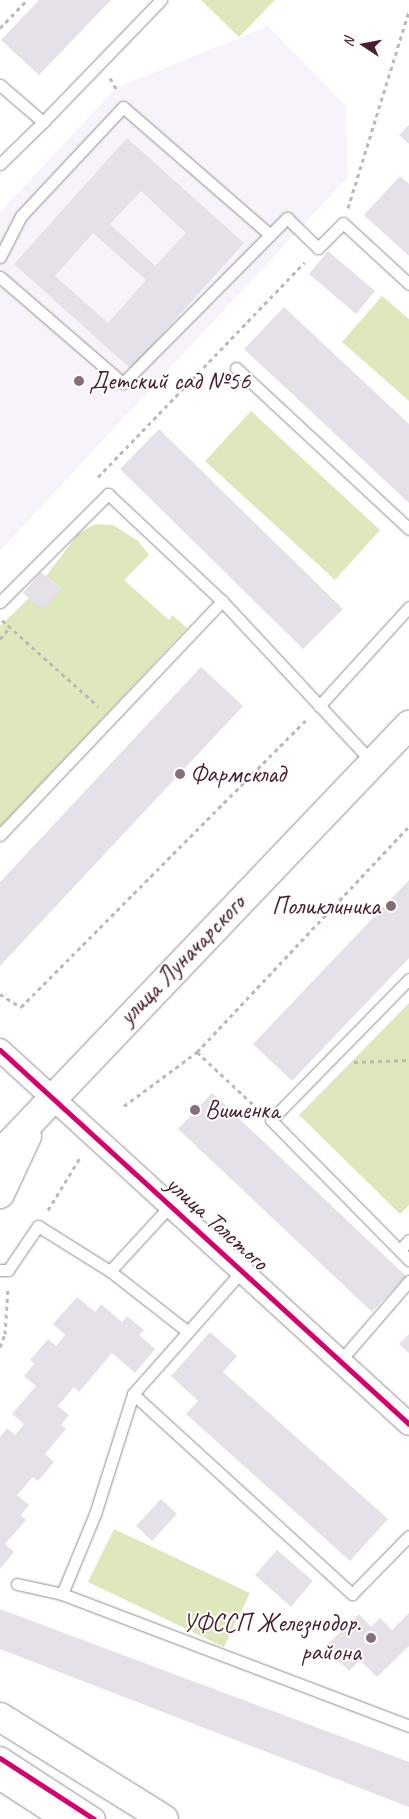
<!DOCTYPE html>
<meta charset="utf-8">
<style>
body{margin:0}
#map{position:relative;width:409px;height:1819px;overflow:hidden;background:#fff;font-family:Caveat,sans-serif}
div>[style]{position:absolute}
.built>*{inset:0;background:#f8f3fb}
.green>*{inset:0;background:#dfe7bd}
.building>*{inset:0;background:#e6e0e9}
.path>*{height:3px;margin-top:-1.5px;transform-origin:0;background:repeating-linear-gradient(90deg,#bdb8b9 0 4px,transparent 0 8px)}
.roads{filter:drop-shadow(0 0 1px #948c8e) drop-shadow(0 0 1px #948c8e)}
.service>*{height:11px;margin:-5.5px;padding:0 5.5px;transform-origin:5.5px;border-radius:5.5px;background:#fff}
.minor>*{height:22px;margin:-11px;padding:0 11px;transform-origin:11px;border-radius:11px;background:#fff}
.primary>*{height:28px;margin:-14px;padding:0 14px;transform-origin:14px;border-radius:14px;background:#fff}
.cycleway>*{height:5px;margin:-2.5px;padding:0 2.5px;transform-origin:2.5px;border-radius:2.5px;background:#d6006c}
.dots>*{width:14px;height:14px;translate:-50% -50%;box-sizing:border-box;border:2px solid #fff;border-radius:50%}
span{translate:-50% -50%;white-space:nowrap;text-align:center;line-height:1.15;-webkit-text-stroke:4px #fff;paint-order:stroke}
.poi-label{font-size:25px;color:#4a1f2b}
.left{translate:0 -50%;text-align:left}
.right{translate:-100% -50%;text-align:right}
.street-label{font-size:25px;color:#4a1f2b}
.north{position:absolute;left:339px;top:20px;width:50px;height:50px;-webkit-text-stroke:4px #fff;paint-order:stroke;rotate:281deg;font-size:14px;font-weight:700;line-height:20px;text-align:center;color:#4a1f2b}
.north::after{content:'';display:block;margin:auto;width:18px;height:22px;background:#4a1f2b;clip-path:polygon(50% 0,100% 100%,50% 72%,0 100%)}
</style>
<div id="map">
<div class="built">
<div style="clip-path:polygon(268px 26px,346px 106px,348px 177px,0 551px,0 212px,116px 88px)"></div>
</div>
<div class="green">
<div style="clip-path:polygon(201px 0,275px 0,239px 37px)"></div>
<div style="clip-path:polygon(382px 296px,409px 319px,409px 401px,342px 342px)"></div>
<div style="clip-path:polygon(251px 411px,380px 530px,335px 580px,205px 461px)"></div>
<div style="clip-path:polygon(95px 524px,113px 525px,138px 541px,149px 555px,124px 580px,169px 620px,172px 615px,187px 628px,0 827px,0 626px,29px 598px,61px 589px,46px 576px,78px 534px)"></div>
<div style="clip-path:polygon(409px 1003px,409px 1205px,400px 1214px,299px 1115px)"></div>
<div style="clip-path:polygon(114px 1529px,250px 1593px,224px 1647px,88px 1582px)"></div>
</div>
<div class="building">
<div style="clip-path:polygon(39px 0,111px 0,39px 75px,1px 40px)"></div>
<div style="clip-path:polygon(409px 125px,409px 144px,399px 135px)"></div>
<div style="clip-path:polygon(evenodd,127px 138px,244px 243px,131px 369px,14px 264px,127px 138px,141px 191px,186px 233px,155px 266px,110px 224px,141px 191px,127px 138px,93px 233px,146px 280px,108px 323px,55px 276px,93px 233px)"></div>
<div style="clip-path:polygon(400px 176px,409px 184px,409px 256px,364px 215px)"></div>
<div style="clip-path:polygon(328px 251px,375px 291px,356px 314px,309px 274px)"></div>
<div style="clip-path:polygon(284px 307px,409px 424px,409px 503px,244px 349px)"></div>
<div style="clip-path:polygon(159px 429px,343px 609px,303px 649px,120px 469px)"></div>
<div style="clip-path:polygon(41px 572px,61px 589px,43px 610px,23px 593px)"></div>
<div style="clip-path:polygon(201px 667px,243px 706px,0 966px,0 882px)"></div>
<div style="clip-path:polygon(409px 880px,409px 958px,292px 1081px,253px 1044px)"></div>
<div style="clip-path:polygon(212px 1093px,406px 1276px,372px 1312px,178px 1129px)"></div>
<div style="clip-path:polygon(77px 1297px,95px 1312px,101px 1304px,122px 1322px,127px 1316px,144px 1330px,139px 1335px,155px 1349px,135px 1373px,112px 1353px,79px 1392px,74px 1387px,58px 1406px,69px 1415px,61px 1425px,66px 1429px,45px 1454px,54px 1462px,38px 1481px,33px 1477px,17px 1495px,29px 1505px,21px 1515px,26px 1520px,5px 1544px,14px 1552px,0 1569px,0 1437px,7px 1428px,15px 1435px,24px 1424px,12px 1414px,36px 1386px,24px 1376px,34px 1364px,30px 1360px,48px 1339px,56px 1346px,65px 1335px,53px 1324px)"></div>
<div style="clip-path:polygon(210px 1332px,237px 1356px,223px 1372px,388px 1519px,350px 1561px,186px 1414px,198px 1401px,171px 1376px)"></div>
<div style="clip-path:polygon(409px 1334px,409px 1353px,399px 1344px)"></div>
<div style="clip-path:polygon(161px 1499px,177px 1514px,152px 1541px,136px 1526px)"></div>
<div style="clip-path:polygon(277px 1550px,313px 1581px,291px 1607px,255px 1575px)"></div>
<div style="clip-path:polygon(0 1609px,409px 1762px,409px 1807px,0 1649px)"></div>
<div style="clip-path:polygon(409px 1613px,409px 1646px,377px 1677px,360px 1660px,349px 1671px,325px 1647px,359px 1614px,371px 1627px,380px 1618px,392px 1630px)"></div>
</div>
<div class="path">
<div style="left:0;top:28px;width:39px;rotate:-46deg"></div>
<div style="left:110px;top:78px;width:14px;rotate:60deg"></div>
<div style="left:348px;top:208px;width:206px;rotate:-72.8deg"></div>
<div style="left:98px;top:477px;width:298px;rotate:-46.1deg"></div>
<div style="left:2px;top:620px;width:129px;rotate:41.9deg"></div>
<div style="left:0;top:639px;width:16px;rotate:-50deg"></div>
<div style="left:0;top:994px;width:25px;rotate:32deg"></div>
<div style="left:21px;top:1007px;width:406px;rotate:-45.2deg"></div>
<div style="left:197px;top:1052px;width:82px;rotate:43deg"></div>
<div style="left:354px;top:1062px;width:55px;rotate:-2.1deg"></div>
<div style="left:124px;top:1106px;width:91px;rotate:-36.5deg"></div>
<div style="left:197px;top:1052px;width:310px;rotate:-46.8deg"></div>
<div style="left:48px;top:1210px;width:63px;rotate:-58.6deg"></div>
<div style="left:0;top:1347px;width:14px;rotate:-69deg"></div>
<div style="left:5px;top:1334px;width:47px;rotate:-86.3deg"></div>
</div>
<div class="roads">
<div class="service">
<div style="left:0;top:85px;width:57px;rotate:40.7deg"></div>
<div style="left:43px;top:122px;width:170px;rotate:-46deg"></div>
<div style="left:0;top:164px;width:60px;rotate:-44.3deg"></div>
<div style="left:0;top:257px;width:46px;rotate:-62.9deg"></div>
<div style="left:21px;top:216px;width:149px;rotate:-46.9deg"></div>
<div style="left:123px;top:107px;width:195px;rotate:41deg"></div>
<div style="left:0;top:277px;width:162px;rotate:40.8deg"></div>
<div style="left:123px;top:383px;width:233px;rotate:-45.2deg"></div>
<div style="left:287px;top:218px;width:43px;rotate:44.1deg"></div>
<div style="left:318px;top:248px;width:35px;rotate:-45deg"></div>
<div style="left:343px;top:223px;width:90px;rotate:42.7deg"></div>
<div style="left:236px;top:368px;width:236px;rotate:42.9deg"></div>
<div style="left:0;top:602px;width:153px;rotate:-45deg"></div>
<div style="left:108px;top:494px;width:156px;rotate:43.2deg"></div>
<div style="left:222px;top:601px;width:221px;rotate:47deg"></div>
<div style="left:319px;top:706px;width:134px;rotate:-47.7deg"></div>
<div style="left:0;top:835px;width:323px;rotate:-46.5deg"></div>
<div style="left:409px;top:979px;width:197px;rotate:134.4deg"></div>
<div style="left:271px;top:1120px;width:197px;rotate:45.4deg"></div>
<div style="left:400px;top:1250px;width:13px;rotate:-48deg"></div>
<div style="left:0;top:1270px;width:8px"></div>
<div style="left:8px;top:1270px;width:53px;rotate:-55.7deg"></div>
<div style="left:38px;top:1226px;width:85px;rotate:32deg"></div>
<div style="left:110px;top:1271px;width:99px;rotate:38deg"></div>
<div style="left:110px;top:1271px;width:88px;rotate:-47.3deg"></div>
<div style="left:340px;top:1361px;width:106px;rotate:-49.2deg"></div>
<div style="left:133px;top:1394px;width:297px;rotate:42.4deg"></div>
<div style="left:352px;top:1594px;width:81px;rotate:-45.5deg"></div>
<div style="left:17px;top:1584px;width:46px;rotate:12.5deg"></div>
<div style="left:62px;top:1594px;width:371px;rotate:20.8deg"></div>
<div style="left:62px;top:1594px;width:87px;rotate:-67.6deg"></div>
<div style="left:95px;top:1514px;width:126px;rotate:-72.4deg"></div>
<div style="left:133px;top:1394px;width:164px;rotate:-48.5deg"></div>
</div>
<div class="minor">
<div style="left:0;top:1050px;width:554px;rotate:42.44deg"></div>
<div style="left:0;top:1758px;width:112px;rotate:33deg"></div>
</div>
<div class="primary">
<div style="left:0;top:1154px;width:593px;rotate:-46.37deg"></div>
<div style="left:0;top:1194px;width:64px;rotate:-65deg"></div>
<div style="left:0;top:1717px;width:193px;rotate:31.9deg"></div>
<div style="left:0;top:1775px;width:81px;rotate:32.9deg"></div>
</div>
</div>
<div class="cycleway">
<div style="left:0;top:1050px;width:554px;rotate:42.44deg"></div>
<div style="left:0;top:1758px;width:112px;rotate:33deg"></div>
</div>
<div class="dots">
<div style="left:79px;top:381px;background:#896d75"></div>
<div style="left:180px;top:774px;background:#896d75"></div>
<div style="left:391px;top:906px;background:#896d75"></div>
<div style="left:195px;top:1110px;background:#896d75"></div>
<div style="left:371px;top:1638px;background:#896d75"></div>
</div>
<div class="poi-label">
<span class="left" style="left:89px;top:381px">Детский сад №56</span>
<span class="left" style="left:190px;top:774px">Фармсклад</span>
<span class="right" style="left:380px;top:906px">Поликлиника</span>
<span class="left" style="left:205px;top:1110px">Вишенка</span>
<span class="right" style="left:361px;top:1638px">УФССП Железнодор.<br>района</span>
</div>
<div class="street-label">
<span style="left:182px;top:960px;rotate:-46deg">улица Луначарского</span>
<span style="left:217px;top:1223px;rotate:42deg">улица Толстого</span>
</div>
<div class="north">N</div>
</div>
